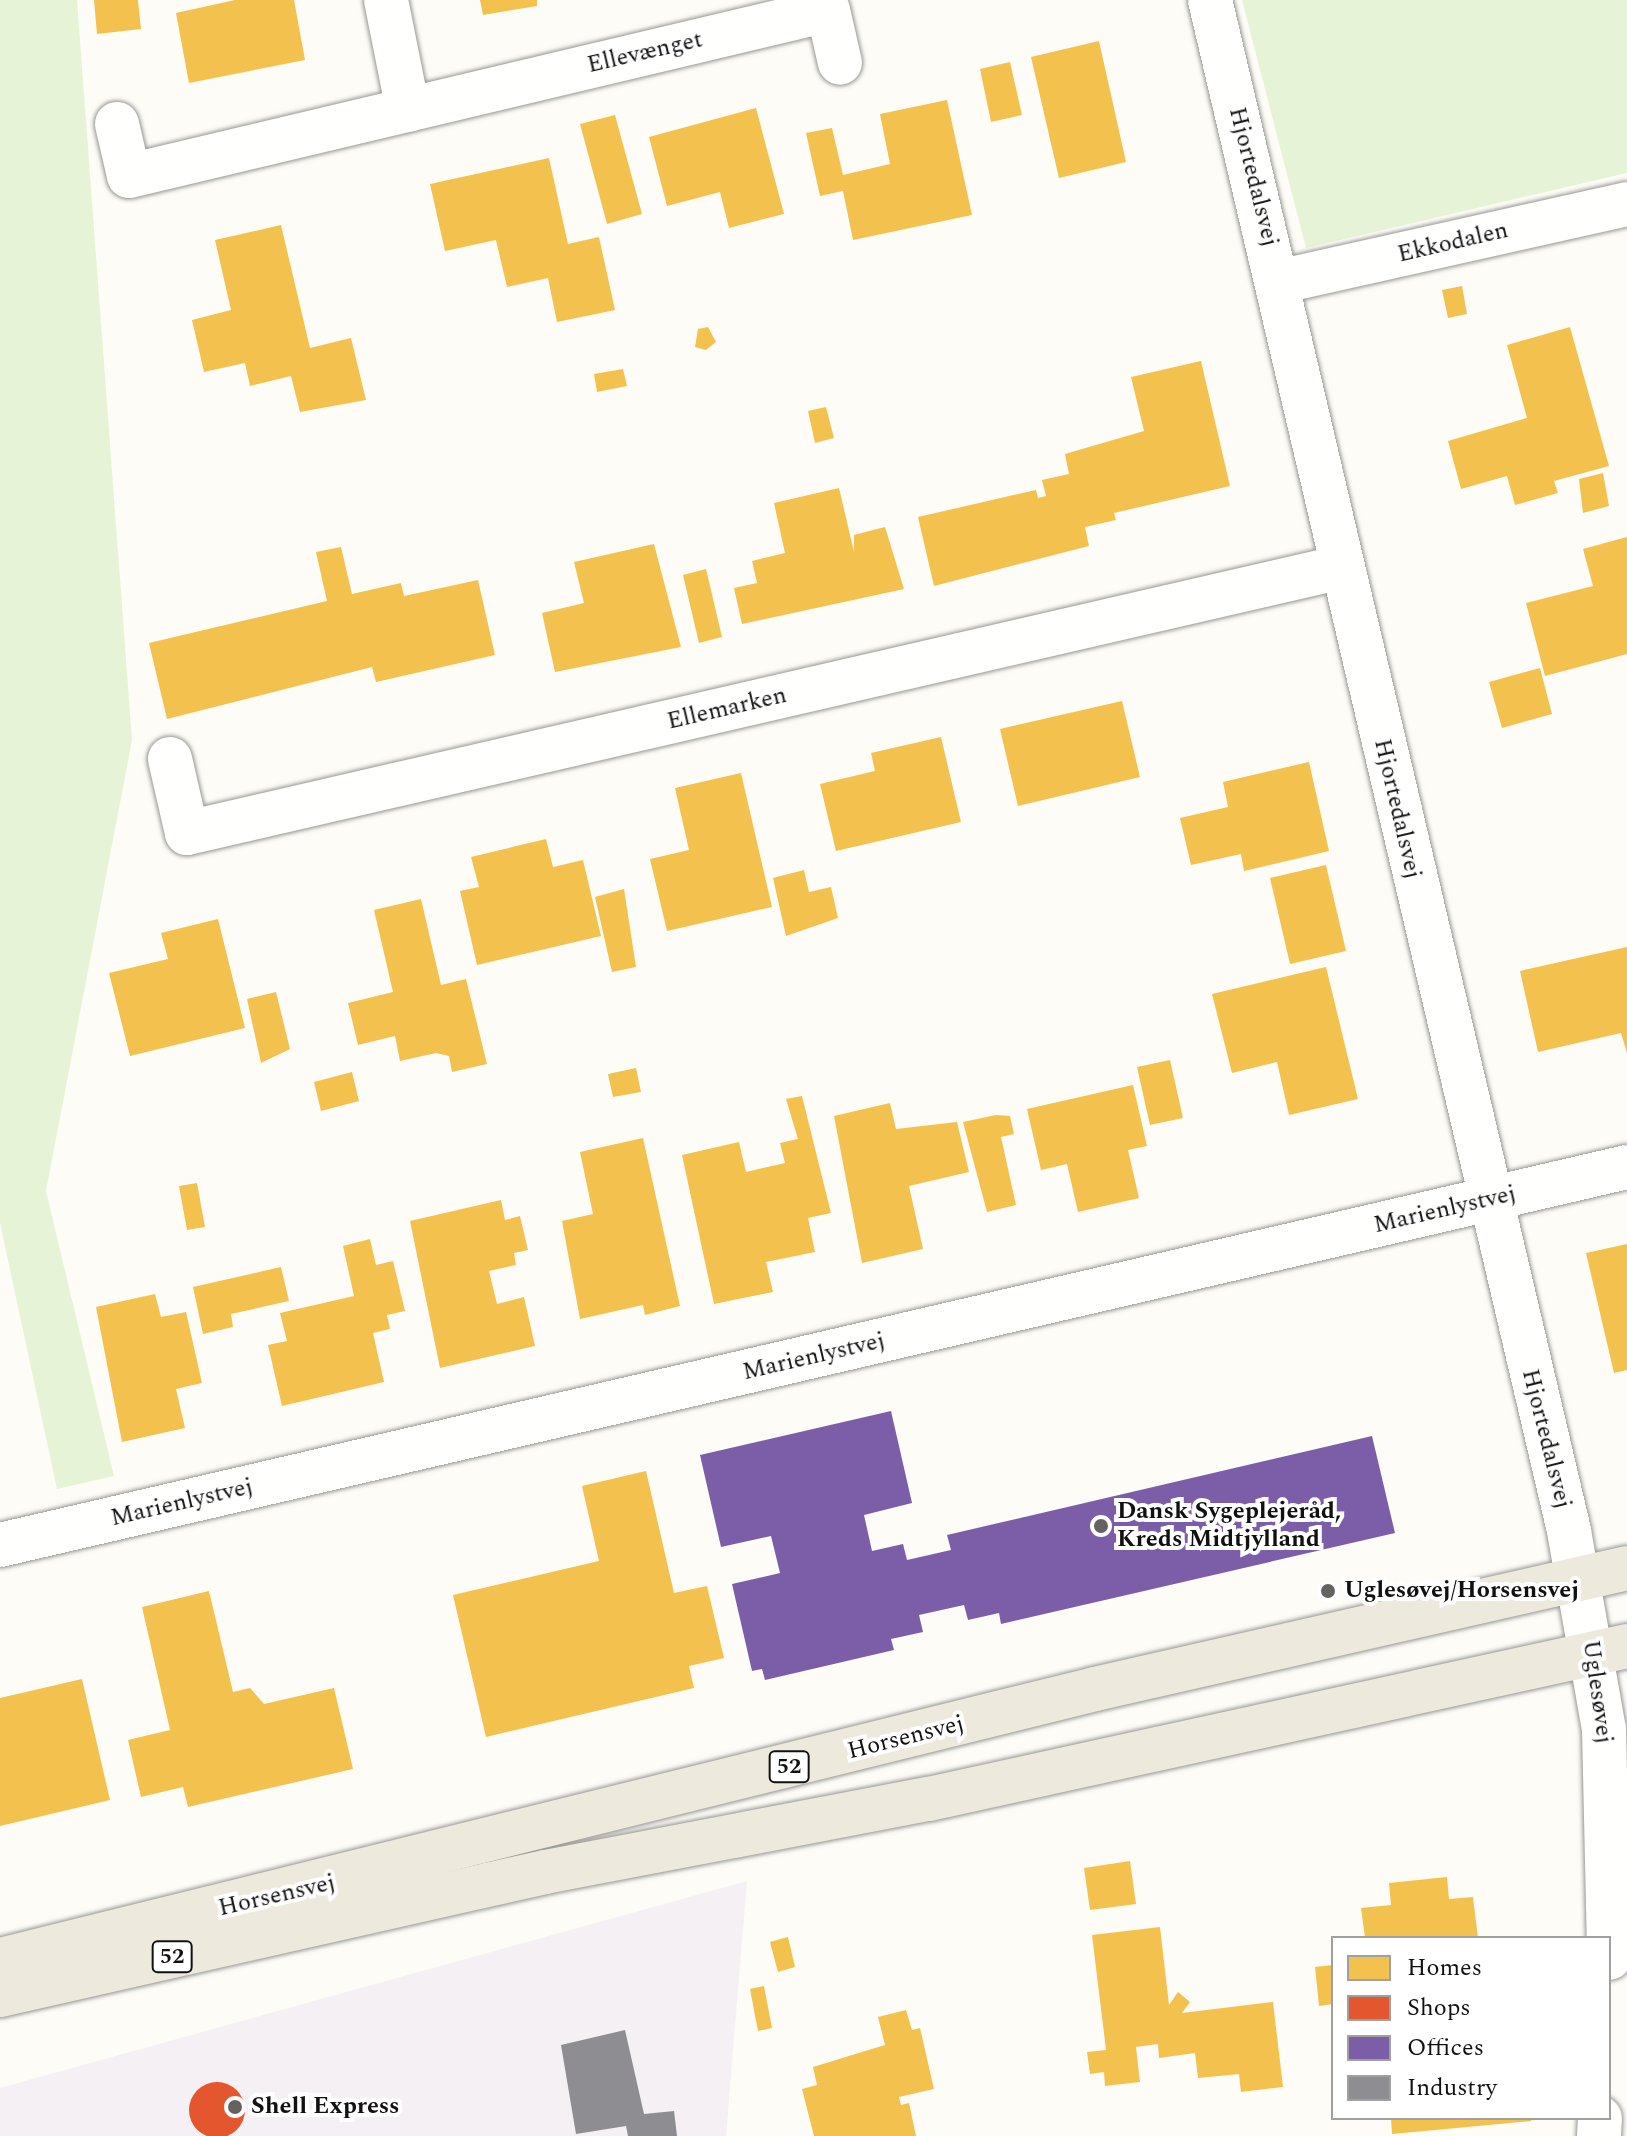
<!DOCTYPE html>
<meta charset="utf-8">
<style>
body{margin:0}
#map{position:relative;width:1627px;height:2136px;overflow:hidden;background:#fdfcf7;font-family:Spectral,serif}
div>[style]{position:absolute}
.industrial>*{inset:0;background:#f5f0f3}
.green>*{inset:0;background:#e7f3d7}
.homes>*{inset:0;background:#f2c14e}
.shops>*{inset:0;background:#e4572e}
.round{border-radius:50%}
.offices>*{inset:0;background:#7b5ea7}
.industry>*{inset:0;background:#8d8d92}
.roads{filter:drop-shadow(0 0 2px #979795) drop-shadow(0 0 2px #979795)}
.minor>*{height:44px;margin:-22px;padding:0 22px;transform-origin:22px;border-radius:22px;background:#fffffe}
.major>*{height:44px;margin:-22px;padding:0 22px;transform-origin:22px;border-radius:22px;background:#ede9dc}
.dots>*{width:22px;height:22px;translate:-50% -50%;box-sizing:border-box;border:4px solid #fff;border-radius:50%}
span{translate:-50% -50%;white-space:nowrap;text-align:center;line-height:1.15;-webkit-text-stroke:8px #fff;paint-order:stroke}
.shield-label span{padding:2px 6px;background:#fff;border:2px solid;border-radius:6px;-webkit-text-stroke-width:0}
.shield-label{font-size:22px;color:#111;font-weight:700}
.street-label{font-size:24px;color:#111}
.poi-label{font-size:24px;color:#111;font-weight:700}
.left{translate:0 -50%;text-align:left}
.legend{position:absolute;left:1331px;top:1936px;width:280px;height:184px;box-sizing:border-box;background:#fff;border:2px solid #a0a0a0;margin:0;padding:10px 14px;list-style:none;font-size:24px;color:#111}
.legend li{display:flex;align-items:center;gap:16px;height:40px}
.legend b{width:40px;border:2px solid #a0a0a0}
</style>
<div id="map">
<div class="industrial">
<div style="clip-path:polygon(747px 1881px,726px 2136px,0 2136px,0 2088px)"></div>
</div>
<div class="green">
<div style="clip-path:polygon(0 0,77px 0,132px 740px,46px 1191px,114px 1476px,57px 1489px,0 1223px)"></div>
<div style="clip-path:polygon(1242px 0,1627px 0,1627px 173px,1306px 248px)"></div>
</div>
<div class="homes">
<div style="clip-path:polygon(94px 0,138px 0,141px 29px,97px 34px)"></div>
<div style="clip-path:polygon(294px 0,305px 60px,189px 83px,176px 13px,235px 0)"></div>
<div style="clip-path:polygon(480px 0,537px 0,537px 6px,483px 15px)"></div>
<div style="clip-path:polygon(1099px 41px,1126px 162px,1059px 178px,1031px 57px)"></div>
<div style="clip-path:polygon(1010px 62px,1022px 115px,991px 122px,980px 69px)"></div>
<div style="clip-path:polygon(947px 100px,972px 215px,853px 240px,843px 191px,820px 196px,806px 133px,832px 128px,843px 175px,890px 164px,880px 114px)"></div>
<div style="clip-path:polygon(756px 108px,784px 214px,729px 228px,720px 192px,667px 206px,649px 137px)"></div>
<div style="clip-path:polygon(615px 115px,642px 214px,607px 224px,580px 124px)"></div>
<div style="clip-path:polygon(549px 158px,568px 244px,599px 237px,615px 310px,557px 322px,548px 278px,507px 287px,496px 240px,445px 251px,430px 184px)"></div>
<div style="clip-path:polygon(281px 225px,310px 348px,351px 338px,366px 400px,300px 412px,291px 376px,250px 386px,245px 363px,204px 372px,192px 320px,231px 310px,215px 240px)"></div>
<div style="clip-path:polygon(1462px 286px,1467px 314px,1448px 318px,1442px 290px)"></div>
<div style="clip-path:polygon(708px 327px,716px 342px,706px 350px,695px 347px,698px 329px)"></div>
<div style="clip-path:polygon(1570px 327px,1609px 466px,1554px 481px,1558px 493px,1515px 505px,1507px 476px,1461px 489px,1448px 441px,1527px 418px,1507px 345px)"></div>
<div style="clip-path:polygon(1201px 361px,1230px 486px,1114px 513px,1116px 520px,1085px 527px,1089px 546px,934px 586px,918px 517px,1036px 490px,1038px 498px,1046px 496px,1042px 480px,1069px 474px,1065px 454px,1144px 431px,1131px 377px)"></div>
<div style="clip-path:polygon(623px 369px,627px 386px,597px 392px,594px 374px)"></div>
<div style="clip-path:polygon(826px 407px,834px 438px,815px 443px,808px 411px)"></div>
<div style="clip-path:polygon(1603px 473px,1609px 506px,1583px 513px,1579px 479px)"></div>
<div style="clip-path:polygon(839px 488px,854px 552px,854px 535px,885px 527px,904px 589px,742px 624px,734px 588px,757px 583px,752px 561px,785px 553px,774px 503px)"></div>
<div style="clip-path:polygon(1627px 537px,1627px 654px,1545px 676px,1526px 603px,1593px 586px,1583px 549px)"></div>
<div style="clip-path:polygon(654px 544px,681px 647px,555px 672px,542px 613px,584px 603px,574px 562px)"></div>
<div style="clip-path:polygon(341px 547px,352px 594px,401px 583px,404px 596px,478px 580px,495px 655px,376px 682px,372px 667px,167px 719px,149px 643px,327px 601px,316px 552px)"></div>
<div style="clip-path:polygon(706px 569px,722px 637px,699px 643px,683px 575px)"></div>
<div style="clip-path:polygon(1540px 668px,1552px 714px,1502px 728px,1489px 682px)"></div>
<div style="clip-path:polygon(1122px 701px,1140px 777px,1018px 806px,1000px 729px)"></div>
<div style="clip-path:polygon(941px 737px,961px 822px,836px 851px,820px 784px,875px 771px,871px 753px)"></div>
<div style="clip-path:polygon(1309px 762px,1329px 851px,1244px 871px,1241px 854px,1191px 865px,1180px 818px,1228px 807px,1223px 782px)"></div>
<div style="clip-path:polygon(741px 773px,772px 907px,667px 931px,650px 859px,689px 850px,675px 788px)"></div>
<div style="clip-path:polygon(546px 839px,553px 867px,583px 860px,601px 936px,477px 965px,460px 891px,479px 887px,471px 857px)"></div>
<div style="clip-path:polygon(1326px 865px,1346px 951px,1290px 964px,1270px 878px)"></div>
<div style="clip-path:polygon(804px 870px,809px 892px,831px 887px,838px 918px,786px 936px,773px 878px)"></div>
<div style="clip-path:polygon(624px 889px,636px 967px,612px 972px,595px 897px)"></div>
<div style="clip-path:polygon(421px 899px,441px 985px,466px 979px,487px 1064px,452px 1072px,449px 1056px,436px 1053px,400px 1061px,395px 1036px,358px 1045px,348px 1003px,393px 992px,374px 910px)"></div>
<div style="clip-path:polygon(218px 919px,245px 1028px,130px 1056px,109px 973px,168px 959px,161px 933px)"></div>
<div style="clip-path:polygon(1627px 947px,1627px 1053px,1621px 1033px,1538px 1052px,1520px 971px)"></div>
<div style="clip-path:polygon(1326px 967px,1358px 1099px,1289px 1115px,1277px 1062px,1232px 1073px,1212px 994px)"></div>
<div style="clip-path:polygon(276px 992px,290px 1049px,261px 1063px,247px 999px)"></div>
<div style="clip-path:polygon(1170px 1060px,1183px 1118px,1150px 1125px,1137px 1067px)"></div>
<div style="clip-path:polygon(636px 1068px,641px 1092px,613px 1097px,608px 1074px)"></div>
<div style="clip-path:polygon(352px 1072px,359px 1101px,321px 1111px,314px 1082px)"></div>
<div style="clip-path:polygon(1133px 1085px,1147px 1146px,1128px 1150px,1139px 1198px,1078px 1212px,1067px 1164px,1041px 1170px,1027px 1109px)"></div>
<div style="clip-path:polygon(802px 1096px,831px 1213px,808px 1218px,815px 1252px,766px 1262px,773px 1292px,714px 1304px,682px 1155px,739px 1142px,746px 1172px,785px 1163px,780px 1143px,798px 1139px,786px 1099px)"></div>
<div style="clip-path:polygon(890px 1103px,896px 1129px,957px 1122px,969px 1172px,909px 1186px,923px 1249px,862px 1263px,834px 1116px)"></div>
<div style="clip-path:polygon(996px 1115px,1010px 1116px,1014px 1134px,1001px 1137px,1016px 1205px,987px 1212px,963px 1122px)"></div>
<div style="clip-path:polygon(643px 1138px,680px 1306px,645px 1315px,643px 1305px,580px 1319px,562px 1221px,593px 1214px,580px 1152px)"></div>
<div style="clip-path:polygon(197px 1183px,205px 1227px,187px 1230px,179px 1186px)"></div>
<div style="clip-path:polygon(501px 1200px,505px 1220px,520px 1216px,528px 1250px,514px 1253px,516px 1265px,489px 1271px,497px 1304px,524px 1297px,535px 1346px,440px 1368px,410px 1221px)"></div>
<div style="clip-path:polygon(370px 1239px,376px 1265px,393px 1261px,405px 1311px,387px 1315px,390px 1329px,373px 1333px,384px 1382px,282px 1406px,268px 1345px,287px 1341px,280px 1313px,354px 1296px,343px 1246px)"></div>
<div style="clip-path:polygon(1627px 1244px,1627px 1370px,1614px 1373px,1586px 1253px)"></div>
<div style="clip-path:polygon(281px 1267px,289px 1301px,231px 1314px,233px 1327px,203px 1334px,193px 1287px)"></div>
<div style="clip-path:polygon(155px 1294px,161px 1317px,186px 1312px,202px 1383px,176px 1389px,185px 1428px,122px 1442px,96px 1307px)"></div>
<div style="clip-path:polygon(646px 1471px,674px 1593px,707px 1586px,724px 1658px,689px 1666px,694px 1688px,486px 1737px,453px 1595px,599px 1561px,582px 1486px)"></div>
<div style="clip-path:polygon(209px 1591px,233px 1692px,250px 1688px,264px 1704px,334px 1688px,353px 1769px,188px 1807px,183px 1787px,141px 1797px,128px 1740px,170px 1730px,142px 1607px)"></div>
<div style="clip-path:polygon(82px 1679px,110px 1800px,0 1826px,0 1698px)"></div>
<div style="clip-path:polygon(1130px 1861px,1136px 1904px,1090px 1910px,1084px 1868px)"></div>
<div style="clip-path:polygon(1447px 1877px,1449px 1899px,1473px 1897px,1478px 1938px,1365px 1938px,1361px 1908px,1391px 1905px,1389px 1883px)"></div>
<div style="clip-path:polygon(1160px 1927px,1169px 2005px,1178px 1992px,1190px 2002px,1182px 2013px,1273px 2002px,1283px 2087px,1241px 2092px,1239px 2074px,1198px 2078px,1195px 2053px,1159px 2058px,1158px 2044px,1136px 2047px,1140px 2082px,1105px 2086px,1104px 2072px,1090px 2074px,1087px 2052px,1106px 2050px,1092px 1935px)"></div>
<div style="clip-path:polygon(788px 1937px,795px 1967px,778px 1972px,770px 1942px)"></div>
<div style="clip-path:polygon(1333px 1965px,1333px 2004px,1319px 2006px,1315px 1967px)"></div>
<div style="clip-path:polygon(764px 1986px,772px 2028px,758px 2031px,750px 1989px)"></div>
<div style="clip-path:polygon(906px 2010px,912px 2030px,920px 2028px,934px 2089px,899px 2097px,901px 2105px,909px 2103px,916px 2136px,814px 2136px,802px 2089px,817px 2085px,813px 2067px,885px 2045px,878px 2017px)"></div>
<div style="clip-path:polygon(1391px 2118px,1531px 2118px,1531px 2121px,1392px 2134px)"></div>
</div>
<div class="shops">
<div class="round" style="left:189px;top:2082px;width:56px;height:56px"></div>
</div>
<div class="offices">
<div style="clip-path:polygon(891px 1411px,912px 1503px,864px 1515px,872px 1551px,903px 1544px,907px 1560px,951px 1550px,947px 1535px,1372px 1436px,1395px 1533px,1001px 1624px,999px 1613px,968px 1620px,964px 1605px,919px 1615px,923px 1632px,891px 1639px,894px 1650px,765px 1680px,762px 1669px,752px 1671px,732px 1584px,780px 1573px,771px 1536px,721px 1547px,700px 1455px)"></div>
</div>
<div class="industry">
<div style="clip-path:polygon(625px 2030px,644px 2114px,674px 2111px,677px 2136px,628px 2136px,626px 2126px,576px 2134px,561px 2045px)"></div>
</div>
<div class="roads">
<div class="minor">
<div style="left:386px;top:0;width:112px;rotate:78.7deg"></div>
<div style="left:1210px;top:0;width:1573px;rotate:76.8deg"></div>
<div style="left:1569px;top:1531px;width:201px;rotate:80deg"></div>
<div style="left:1604px;top:1729px;width:229px;rotate:88.7deg"></div>
<div style="left:117px;top:124px;width:53px;rotate:77deg"></div>
<div style="left:129px;top:176px;width:718px;rotate:-13.36deg"></div>
<div style="left:828px;top:10px;width:54px;rotate:77.2deg"></div>
<div style="left:1278px;top:282px;width:358px;rotate:-12.6deg"></div>
<div style="left:170px;top:759px;width:76px;rotate:77.1deg"></div>
<div style="left:187px;top:833px;width:1185px;rotate:-12.97deg"></div>
<div style="left:0;top:1545px;width:1670px;rotate:-13.08deg"></div>
<div style="left:1599px;top:2136px;width:18px;rotate:-87deg"></div>
</div>
<div class="major">
<div style="left:0;top:1960px;width:1128px;rotate:-13.9deg"></div>
<div style="left:1095px;top:1689px;width:546px;rotate:-12.81deg"></div>
<div style="left:0;top:1995px;width:559px;rotate:-12.72deg"></div>
<div style="left:545px;top:1872px;width:391px;rotate:-10.8deg"></div>
<div style="left:929px;top:1799px;width:715px;rotate:-12.36deg"></div>
</div>
</div>
<div class="dots">
<div style="left:1101px;top:1526px;background:#646362"></div>
<div style="left:1328px;top:1591px;background:#646362"></div>
<div style="left:235px;top:2107px;background:#646362"></div>
</div>
<div class="shield-label">
<span style="left:789px;top:1767px">52</span>
<span style="left:172px;top:1957px">52</span>
</div>
<div class="street-label">
<span style="left:645px;top:53px;rotate:-13deg">Ellevænget</span>
<span style="left:1253px;top:177px;rotate:76deg">Hjortedalsvej</span>
<span style="left:1453px;top:243px;rotate:-13deg">Ekkodalen</span>
<span style="left:727px;top:709px;rotate:-13deg">Ellemarken</span>
<span style="left:1397px;top:809px;rotate:77deg">Hjortedalsvej</span>
<span style="left:1445px;top:1210px;rotate:-13deg">Marienlystvej</span>
<span style="left:814px;top:1357px;rotate:-13deg">Marienlystvej</span>
<span style="left:1546px;top:1439px;rotate:76deg">Hjortedalsvej</span>
<span style="left:182px;top:1503px;rotate:-13deg">Marienlystvej</span>
<span style="left:1597px;top:1692px;rotate:82deg">Uglesøvej</span>
<span style="left:906px;top:1738px;rotate:-14deg">Horsensvej</span>
<span style="left:277px;top:1896px;rotate:-13deg">Horsensvej</span>
</div>
<div class="poi-label">
<span class="left" style="left:1117px;top:1526px">Dansk Sygeplejeråd,<br>Kreds Midtjylland</span>
<span class="left" style="left:1344px;top:1591px">Uglesøvej/Horsensvej</span>
<span class="left" style="left:251px;top:2107px">Shell Express</span>
</div>
<ul class="legend">
<li><b style="height:22px;background:#f2c14e"></b>Homes</li>
<li><b style="height:22px;background:#e4572e"></b>Shops</li>
<li><b style="height:22px;background:#7b5ea7"></b>Offices</li>
<li><b style="height:22px;background:#8d8d92"></b>Industry</li>
</ul>
</div>
